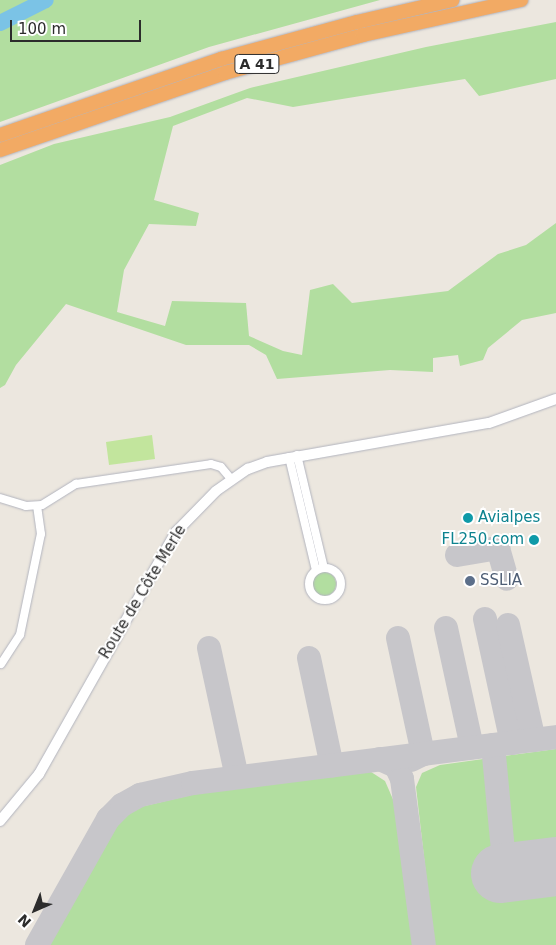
<!DOCTYPE html>
<meta charset="utf-8">
<style>
body{margin:0}
#map{position:relative;width:556px;height:945px;overflow:hidden;background:#ece7df;font-family:"DejaVu Sans",sans-serif}
div>[style]{position:absolute}
.green>*{inset:0;background:#b2dea0}
.round{border-radius:50%}
.pitch>*{inset:0;background:#c2e59d}
.river>*{height:16px;margin:-8px;padding:0 8px;transform-origin:8px;border-radius:8px;background:#7bc3e6}
.taxiway>*{height:24px;margin:-12px;padding:0 12px;transform-origin:12px;border-radius:12px;background:#c7c6ca}
.runway>*{height:59px;margin:-29.5px;padding:0 29.5px;transform-origin:29.5px;border-radius:29.5px;background:#c7c6ca}
.roads{filter:drop-shadow(0 0 1px #b2b4be) drop-shadow(0 0 1px #b2b4be)}
.minor>*{height:8px;margin:-4px;padding:0 4px;transform-origin:4px;border-radius:4px;background:#fff}
.minor>.ring{margin:-4px;padding:0;box-sizing:content-box;background:none;border:8px solid #fff;border-radius:50%}
.secondary>*{height:10px;margin:-5px;padding:0 5px;transform-origin:5px;border-radius:5px;background:#fff}
.motorway>*{height:14px;margin:-7px;padding:0 7px;transform-origin:7px;border-radius:7px;background:#f2aa64}
.dots>*{width:14px;height:14px;translate:-50% -50%;box-sizing:border-box;border:2px solid #fff;border-radius:50%}
span{translate:-50% -50%;white-space:nowrap;text-align:center;line-height:1.15;-webkit-text-stroke:4px #fff;paint-order:stroke}
.shield-label span{padding:1px 4px;background:#fff;border:1px solid;border-radius:4px;-webkit-text-stroke-width:0}
.shield-label{font-size:14px;color:#2c2c2c;font-weight:700}
.culture-label{font-size:15px;color:#0d838f}
.left{translate:0 -50%;text-align:left}
.right{translate:-100% -50%;text-align:right}
.service-label{font-size:15px;color:#4e5e75}
.street-label{font-size:15px;color:#2c2c2c}
.north{position:absolute;left:10px;top:885px;width:50px;height:50px;-webkit-text-stroke:4px #fff;paint-order:stroke;rotate:224deg;font-size:14px;font-weight:700;line-height:20px;text-align:center;color:#2c2c2c}
.north::after{content:'';display:block;margin:auto;width:18px;height:22px;background:#2c2c2c;clip-path:polygon(50% 0,100% 100%,50% 72%,0 100%)}
.scale{position:absolute;left:10px;top:20px;width:131px;height:22px;box-sizing:border-box;border:2px solid #2c2c2c;border-top:0;padding-left:6px;font-size:15px;line-height:18px;white-space:nowrap;color:#2c2c2c;-webkit-text-stroke:4px #fff;paint-order:stroke}
</style>
<div id="map">
<div class="green">
<div style="clip-path:polygon(0 0,380px 0,209px 47px,0 122px)"></div>
<div style="clip-path:polygon(556px 22px,556px 79px,479px 96px,465px 79px,293px 107px,247px 98px,173px 126px,154px 200px,199px 213px,196px 226px,149px 224px,124px 270px,117px 312px,165px 326px,172px 301px,246px 303px,249px 336px,283px 351px,302px 355px,310px 290px,333px 284px,352px 303px,448px 291px,498px 254px,526px 245px,556px 223px,556px 313px,522px 320px,488px 348px,483px 360px,460px 366px,458px 355px,433px 358px,433px 372px,390px 370px,277px 379px,266px 355px,249px 345px,186px 345px,66px 304px,16px 365px,5px 385px,0 388px,0 165px,54px 144px,170px 117px,250px 88px,426px 47px)"></div>
<div class="round" style="left:312px;top:572px;width:24px;height:24px"></div>
<div style="clip-path:polygon(556px 749px,556px 945px,434px 945px,416px 787px,422px 773px,440px 765px)"></div>
<div style="clip-path:polygon(356px 767px,368px 770px,385px 781px,395px 804px,415px 945px,48px 945px,117px 825px,136px 808px,208px 791px)"></div>
</div>
<div class="pitch">
<div style="clip-path:polygon(152px 435px,155px 459px,109px 465px,106px 442px)"></div>
</div>
<div class="river">
<div style="left:0;top:23px;width:51px;rotate:-26.6deg"></div>
</div>
<div class="taxiway">
<div style="left:457px;top:555px;width:42px;rotate:-9.7deg"></div>
<div style="left:498px;top:548px;width:32px;rotate:74deg"></div>
<div style="left:485px;top:619px;width:127px;rotate:77.7deg"></div>
<div style="left:508px;top:625px;width:118px;rotate:77.3deg"></div>
<div style="left:446px;top:628px;width:122px;rotate:77.7deg"></div>
<div style="left:398px;top:638px;width:119px;rotate:77.8deg"></div>
<div style="left:423px;top:754px;width:13px;rotate:153deg"></div>
<div style="left:209px;top:648px;width:132px;rotate:77.8deg"></div>
<div style="left:309px;top:658px;width:110px;rotate:78deg"></div>
<div style="left:493px;top:745px;width:128px;rotate:84.6deg"></div>
<div style="left:380px;top:759px;width:17px;rotate:24deg"></div>
<div style="left:396px;top:766px;width:14px;rotate:65deg"></div>
<div style="left:402px;top:779px;width:167px;rotate:82.5deg"></div>
<div style="left:37px;top:945px;width:145px;rotate:-60.6deg"></div>
<div style="left:108px;top:819px;width:20px;rotate:-45deg"></div>
<div style="left:122px;top:805px;width:21px;rotate:-29deg"></div>
<div style="left:140px;top:795px;width:54px;rotate:-12.8deg"></div>
<div style="left:193px;top:783px;width:366px;rotate:-7.2deg"></div>
</div>
<div class="runway">
<div style="left:500px;top:873px;width:56px;rotate:-7.1deg"></div>
</div>
<div class="roads">
<div class="minor">
<div style="left:297px;top:455px;width:116px;rotate:76.6deg"></div>
<div style="left:289px;top:457px;width:116px;rotate:76.6deg"></div>
<div style="left:0;top:498px;width:27px;rotate:17deg"></div>
<div style="left:26px;top:506px;width:16px;rotate:-4deg"></div>
<div style="left:42px;top:505px;width:40px;rotate:-32deg"></div>
<div style="left:76px;top:484px;width:136px;rotate:-8.4deg"></div>
<div style="left:211px;top:464px;width:10px;rotate:17deg"></div>
<div style="left:221px;top:467px;width:16px;rotate:50deg"></div>
<div class="ring" style="left:309px;top:568px;width:24px;height:24px"></div>
<div style="left:1px;top:664px;width:35px;rotate:-57deg"></div>
<div style="left:20px;top:635px;width:103px;rotate:-78.3deg"></div>
<div style="left:41px;top:534px;width:28px;rotate:-98deg"></div>
</div>
<div class="secondary">
<div style="left:0;top:821px;width:61px;rotate:-50.3deg"></div>
<div style="left:39px;top:774px;width:278px;rotate:-60.5deg"></div>
<div style="left:176px;top:532px;width:57px;rotate:-45.7deg"></div>
<div style="left:216px;top:491px;width:39px;rotate:-35deg"></div>
<div style="left:248px;top:469px;width:20px;rotate:-20deg"></div>
<div style="left:267px;top:462px;width:225px;rotate:-10deg"></div>
<div style="left:489px;top:423px;width:71px;rotate:-19.7deg"></div>
</div>
<div class="motorway">
<div style="left:0;top:135px;width:234px;rotate:-19deg"></div>
<div style="left:221px;top:59px;width:141px;rotate:-15.2deg"></div>
<div style="left:357px;top:22px;width:98px;rotate:-13deg"></div>
<div style="left:0;top:150px;width:238px;rotate:-18.9deg"></div>
<div style="left:225px;top:73px;width:143px;rotate:-15.4deg"></div>
<div style="left:363px;top:35px;width:162px;rotate:-12.5deg"></div>
</div>
</div>
<div class="dots">
<div style="left:468px;top:518px;background:#0f9aa8"></div>
<div style="left:534px;top:540px;background:#0f9aa8"></div>
<div style="left:470px;top:581px;background:#5c6f8a"></div>
</div>
<div class="shield-label">
<span style="left:257px;top:64px">A 41</span>
</div>
<div class="culture-label">
<span class="left" style="left:478px;top:518px">Avialpes</span>
<span class="right" style="left:524px;top:540px">FL250.com</span>
</div>
<div class="service-label">
<span class="left" style="left:480px;top:581px">SSLIA</span>
</div>
<div class="street-label">
<span style="left:143px;top:592px;rotate:-59deg">Route de Côte Merle</span>
</div>
<div class="north">N</div>
<div class="scale">100 m</div>
</div>
